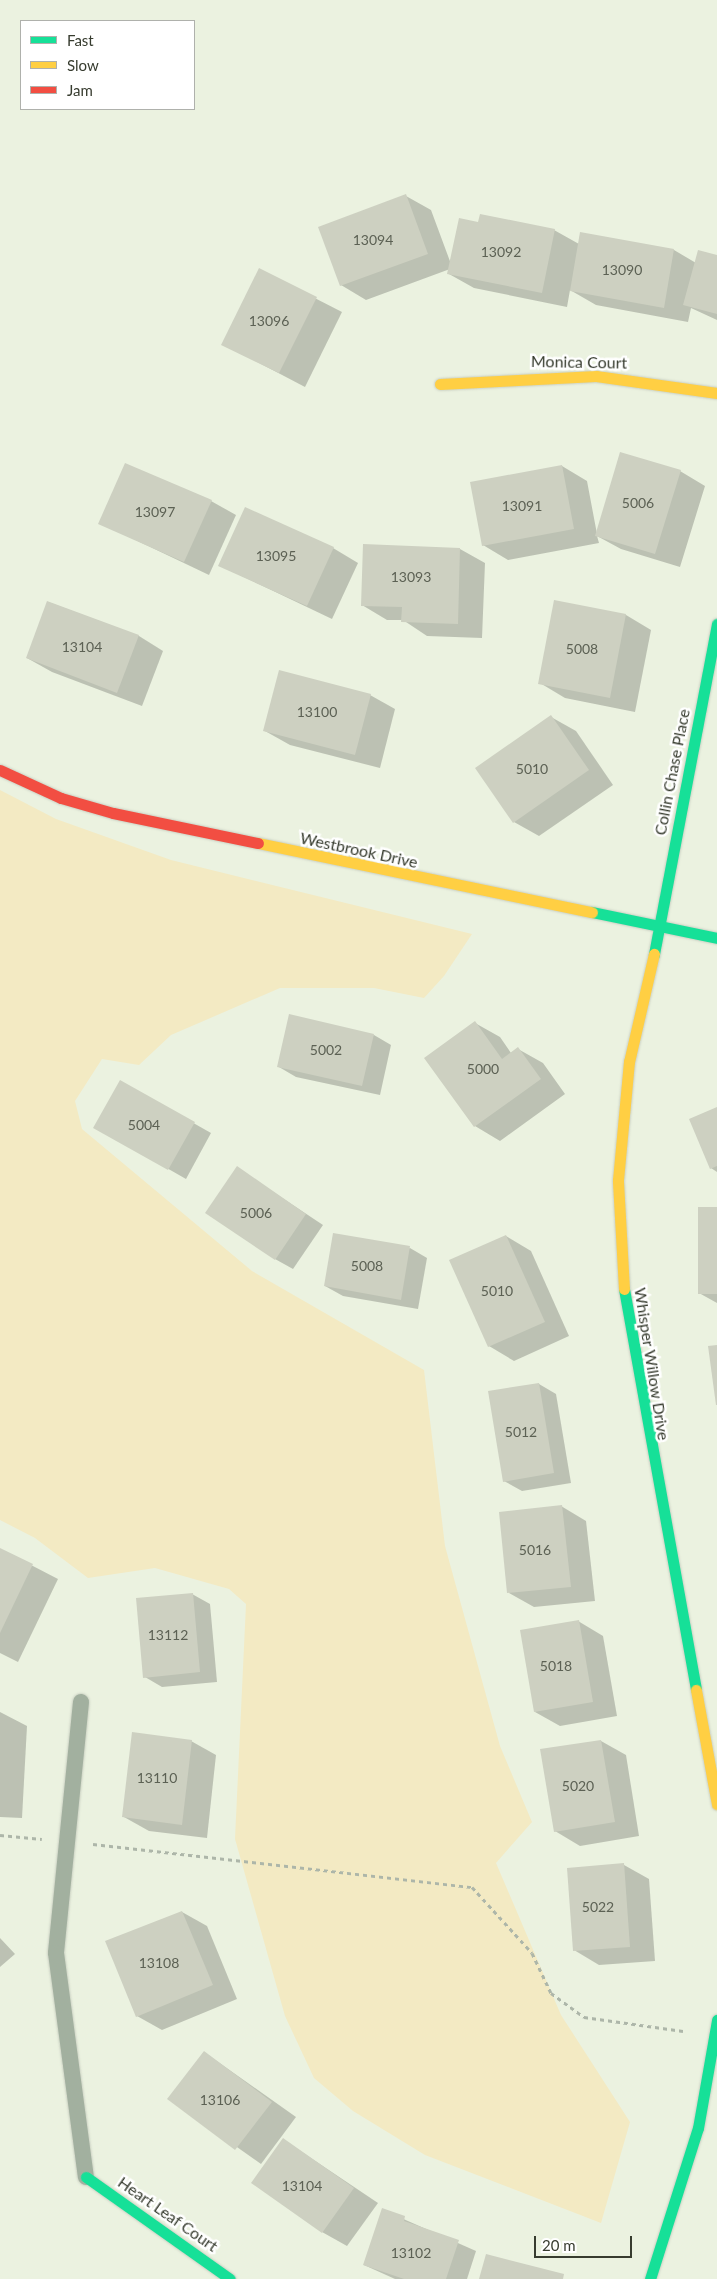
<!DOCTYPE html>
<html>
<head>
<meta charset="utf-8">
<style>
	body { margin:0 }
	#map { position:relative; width:717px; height:2279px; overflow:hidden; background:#ebf2e0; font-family:Lato,sans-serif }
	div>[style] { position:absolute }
	.green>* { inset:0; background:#f3eac3 }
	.shadow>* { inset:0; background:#0003 }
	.building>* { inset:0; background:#cdd0c1 }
	.path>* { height:3px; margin-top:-1.5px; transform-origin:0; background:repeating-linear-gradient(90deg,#adb6a9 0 4px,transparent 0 8px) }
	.roads { filter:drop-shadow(0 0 1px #cad0c2) drop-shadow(0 0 1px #cad0c2) }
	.lane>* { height:16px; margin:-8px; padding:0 8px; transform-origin:8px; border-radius:8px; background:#a2b09f }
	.fast>* { height:11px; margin:-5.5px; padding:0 5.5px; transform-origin:5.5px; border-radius:5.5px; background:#16e098 }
	.slow>* { height:11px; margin:-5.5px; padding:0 5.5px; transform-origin:5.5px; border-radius:5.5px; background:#ffcf43 }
	.jam>* { height:11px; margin:-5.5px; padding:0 5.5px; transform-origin:5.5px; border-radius:5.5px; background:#f24e42 }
	span { translate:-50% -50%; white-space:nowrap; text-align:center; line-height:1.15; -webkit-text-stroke:5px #fff; paint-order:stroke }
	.number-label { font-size:14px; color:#5c6154 }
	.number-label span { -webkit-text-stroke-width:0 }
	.street-label { font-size:16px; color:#373c2f }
	.legend { position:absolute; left:20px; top:20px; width:175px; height:90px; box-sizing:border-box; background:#fff; border:1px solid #afb1ac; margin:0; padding:6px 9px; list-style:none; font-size:15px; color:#373c2f }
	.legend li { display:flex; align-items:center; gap:10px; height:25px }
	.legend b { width:25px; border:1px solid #afb1ac }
	.scale { position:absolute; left:534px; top:2236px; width:98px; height:22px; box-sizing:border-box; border:2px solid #373c2f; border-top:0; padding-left:6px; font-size:15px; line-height:18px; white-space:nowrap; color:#373c2f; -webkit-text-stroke:4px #fff; paint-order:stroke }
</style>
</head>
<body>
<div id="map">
	<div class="green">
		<div style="clip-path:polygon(0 790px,56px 819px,171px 860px,472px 934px,444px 976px,424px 998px,374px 988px,280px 988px,171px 1035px,139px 1065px,102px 1059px,75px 1101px,82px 1129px,252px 1271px,424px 1370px,445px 1546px,500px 1746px,532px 1822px,496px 1863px,561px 2015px,630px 2122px,601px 2223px,425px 2155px,353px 2111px,314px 2078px,285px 2016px,235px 1839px,246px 1604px,229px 1589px,155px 1568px,88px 1578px,35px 1538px,0 1520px)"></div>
	</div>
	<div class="shadow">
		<div style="clip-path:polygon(406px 196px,431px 210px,451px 264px,479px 223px,554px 230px,579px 244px,674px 250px,696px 263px,717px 256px,717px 320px,691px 308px,688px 322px,596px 305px,570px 290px,567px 307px,474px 288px,449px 274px,450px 269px,366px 300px,341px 285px)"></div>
		<div style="clip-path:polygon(260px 270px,342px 312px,305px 387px,223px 344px)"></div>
		<div style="clip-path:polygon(562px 466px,587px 481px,597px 534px,680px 471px,705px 486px,680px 567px,621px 549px,597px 536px,599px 543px,508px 560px,483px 545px,471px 483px)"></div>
		<div style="clip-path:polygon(211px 501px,236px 515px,209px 575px,100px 523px)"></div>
		<div style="clip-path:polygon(333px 548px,358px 563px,332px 619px,219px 565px)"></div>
		<div style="clip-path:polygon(460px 549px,485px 563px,482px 638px,427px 636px,403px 620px,387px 620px,362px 605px)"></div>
		<div style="clip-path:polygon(48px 602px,139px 636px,163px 651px,142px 706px,52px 672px,27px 658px)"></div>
		<div style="clip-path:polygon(555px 602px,626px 615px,651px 630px,635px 712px,565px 698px,540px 683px)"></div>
		<div style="clip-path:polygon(370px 695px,395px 709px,380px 768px,290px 745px,265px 731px)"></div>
		<div style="clip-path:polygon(551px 717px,576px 731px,613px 785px,539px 836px,514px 822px)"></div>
		<div style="clip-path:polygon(475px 1023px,500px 1037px,511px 1053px,518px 1049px,543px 1063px,565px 1094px,500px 1141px,475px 1126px,426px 1058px)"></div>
		<div style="clip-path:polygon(374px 1035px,391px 1045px,380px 1095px,296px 1077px,279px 1067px)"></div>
		<div style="clip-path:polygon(121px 1082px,211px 1133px,186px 1179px,95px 1127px)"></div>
		<div style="clip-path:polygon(717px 1108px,717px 1172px,711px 1168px)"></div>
		<div style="clip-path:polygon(237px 1168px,323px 1225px,293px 1269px,275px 1259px)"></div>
		<div style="clip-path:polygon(717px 1209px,717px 1303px,699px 1293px)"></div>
		<div style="clip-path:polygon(506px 1236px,531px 1251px,569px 1336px,514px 1361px,489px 1346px)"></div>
		<div style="clip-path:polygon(410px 1248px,427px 1258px,418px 1309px,343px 1296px,325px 1286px)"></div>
		<div style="clip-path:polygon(539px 1384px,556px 1394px,571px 1483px,522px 1491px,504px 1481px)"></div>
		<div style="clip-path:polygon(561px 1506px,586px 1521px,595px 1601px,534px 1607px,509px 1593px)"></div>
		<div style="clip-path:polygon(0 1549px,58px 1579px,18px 1662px,0 1653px)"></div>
		<div style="clip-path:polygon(192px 1594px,210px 1604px,217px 1682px,162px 1687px,145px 1677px)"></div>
		<div style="clip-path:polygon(578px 1621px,603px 1636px,617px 1716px,560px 1726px,535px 1712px)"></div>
		<div style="clip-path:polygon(0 1712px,27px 1726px,22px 1818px,0 1817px)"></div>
		<div style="clip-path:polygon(191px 1741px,216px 1755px,207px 1838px,149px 1831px,124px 1817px)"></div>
		<div style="clip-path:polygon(601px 1741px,626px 1755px,639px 1836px,580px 1846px,555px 1831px,542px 1750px)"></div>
		<div style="clip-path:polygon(624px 1865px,649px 1879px,655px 1961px,599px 1965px,574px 1950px)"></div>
		<div style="clip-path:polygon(182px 1912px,207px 1926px,237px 1999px,162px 2030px,137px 2016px)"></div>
		<div style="clip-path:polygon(0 1938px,15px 1954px,0 1967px)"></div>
		<div style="clip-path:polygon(204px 2052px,296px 2117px,261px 2164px,169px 2099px)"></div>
		<div style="clip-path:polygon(284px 2140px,378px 2203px,347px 2246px,322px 2232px)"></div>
		<div style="clip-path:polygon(383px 2210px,476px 2251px,467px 2279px,395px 2279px,364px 2265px)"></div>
	</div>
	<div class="building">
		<div style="clip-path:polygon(406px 194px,428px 254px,340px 286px,318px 227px)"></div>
		<div style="clip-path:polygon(480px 214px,555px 229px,542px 293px,447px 274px,459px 218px,478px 222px)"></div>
		<div style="clip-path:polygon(580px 232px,674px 249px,664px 308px,570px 291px)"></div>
		<div style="clip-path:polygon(698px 250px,717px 255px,717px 314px,683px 305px)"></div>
		<div style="clip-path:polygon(259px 268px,317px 297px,279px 373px,221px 345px)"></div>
		<div style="clip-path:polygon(620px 452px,681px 470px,655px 554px,595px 536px)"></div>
		<div style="clip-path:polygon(125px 463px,212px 500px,184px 562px,98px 524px)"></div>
		<div style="clip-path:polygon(562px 465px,574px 529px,482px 546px,470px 482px)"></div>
		<div style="clip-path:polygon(245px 507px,334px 547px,307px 606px,218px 566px)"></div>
		<div style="clip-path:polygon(363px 544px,460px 548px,458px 624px,401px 622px,402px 607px,361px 606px)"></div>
		<div style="clip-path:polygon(554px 600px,626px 614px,610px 698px,538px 684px)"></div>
		<div style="clip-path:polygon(47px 601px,139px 635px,117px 693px,26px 658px)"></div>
		<div style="clip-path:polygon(279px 670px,371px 694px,355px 755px,263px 731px)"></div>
		<div style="clip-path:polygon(551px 715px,589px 770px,513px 823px,475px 768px)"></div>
		<div style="clip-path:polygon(289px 1014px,374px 1034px,362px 1086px,277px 1067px)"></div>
		<div style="clip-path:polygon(475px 1021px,502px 1059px,518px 1047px,541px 1079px,474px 1127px,424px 1058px)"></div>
		<div style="clip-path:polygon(120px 1080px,195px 1122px,168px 1170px,93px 1128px)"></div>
		<div style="clip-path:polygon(717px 1107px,717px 1166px,710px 1169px,689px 1119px)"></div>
		<div style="clip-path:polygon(237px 1166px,306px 1214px,275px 1260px,205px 1213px)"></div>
		<div style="clip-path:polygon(698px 1207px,717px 1207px,717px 1294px,698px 1294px)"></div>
		<div style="clip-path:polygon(333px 1233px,410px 1246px,401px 1300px,324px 1286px)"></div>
		<div style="clip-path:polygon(506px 1235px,545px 1322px,488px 1347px,449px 1260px)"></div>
		<div style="clip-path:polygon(717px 1345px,717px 1405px,716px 1405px,708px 1346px)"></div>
		<div style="clip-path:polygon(539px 1383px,554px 1473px,503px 1482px,488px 1391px)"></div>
		<div style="clip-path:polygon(562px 1505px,571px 1587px,507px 1593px,499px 1512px)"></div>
		<div style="clip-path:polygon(0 1548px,33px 1564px,0 1633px)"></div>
		<div style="clip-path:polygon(193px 1593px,200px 1672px,143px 1678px,136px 1598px)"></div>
		<div style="clip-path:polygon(579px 1620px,593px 1702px,534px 1712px,520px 1630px)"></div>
		<div style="clip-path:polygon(132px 1732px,192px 1740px,182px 1825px,122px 1817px)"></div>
		<div style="clip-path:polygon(601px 1740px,615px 1822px,554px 1832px,540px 1749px)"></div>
		<div style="clip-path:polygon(624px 1863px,630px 1947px,573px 1951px,567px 1868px)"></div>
		<div style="clip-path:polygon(182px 1911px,213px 1985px,136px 2017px,105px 1941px)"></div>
		<div style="clip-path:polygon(204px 2051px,272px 2102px,235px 2150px,167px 2099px)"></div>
		<div style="clip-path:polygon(283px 2138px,354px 2188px,322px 2233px,251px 2183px)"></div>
		<div style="clip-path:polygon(382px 2208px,405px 2216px,404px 2221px,459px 2240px,446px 2279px,404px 2279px,363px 2265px)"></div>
		<div style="clip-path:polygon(486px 2254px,564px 2274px,563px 2279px,479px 2279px)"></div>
	</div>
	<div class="path">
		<div style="left:0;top:1835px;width:42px;rotate:5.4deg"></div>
		<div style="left:93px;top:1844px;width:381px;rotate:6.5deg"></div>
		<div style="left:472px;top:1887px;width:89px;rotate:47.7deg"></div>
		<div style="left:532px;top:1953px;width:44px;rotate:64.6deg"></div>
		<div style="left:551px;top:1993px;width:41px;rotate:36deg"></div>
		<div style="left:584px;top:2017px;width:100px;rotate:8deg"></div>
	</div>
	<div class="roads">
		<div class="lane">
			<div style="left:81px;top:1702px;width:252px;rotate:95.7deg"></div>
			<div style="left:56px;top:1953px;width:226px;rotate:82.4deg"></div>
		</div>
		<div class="fast">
			<div style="left:592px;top:912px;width:128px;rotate:11.7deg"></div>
			<div style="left:654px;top:954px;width:336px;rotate:-79.2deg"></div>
			<div style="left:624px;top:1289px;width:407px;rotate:79.8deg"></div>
			<div style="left:86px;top:2177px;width:176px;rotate:35.3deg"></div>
			<div style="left:650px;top:2279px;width:158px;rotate:-72.4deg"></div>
			<div style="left:698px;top:2128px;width:110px;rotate:-80deg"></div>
		</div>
		<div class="slow">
			<div style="left:440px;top:384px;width:156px;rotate:-2.9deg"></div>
			<div style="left:596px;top:376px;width:122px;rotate:8deg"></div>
			<div style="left:258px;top:843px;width:341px;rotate:11.7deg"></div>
			<div style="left:624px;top:1289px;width:109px;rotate:-93.2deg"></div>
			<div style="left:618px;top:1180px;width:119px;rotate:-84.7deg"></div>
			<div style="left:629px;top:1062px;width:111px;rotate:-77deg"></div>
			<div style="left:696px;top:1690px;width:116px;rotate:79.6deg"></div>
		</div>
		<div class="jam">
			<div style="left:0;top:770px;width:67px;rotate:24.7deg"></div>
			<div style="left:61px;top:798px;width:54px;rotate:16.1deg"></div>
			<div style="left:113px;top:813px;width:148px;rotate:11.7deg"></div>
		</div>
	</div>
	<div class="number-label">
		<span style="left:373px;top:240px">13094</span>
		<span style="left:501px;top:252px">13092</span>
		<span style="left:622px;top:270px">13090</span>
		<span style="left:269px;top:321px">13096</span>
		<span style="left:638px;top:503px">5006</span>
		<span style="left:522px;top:506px">13091</span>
		<span style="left:155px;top:512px">13097</span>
		<span style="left:276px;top:556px">13095</span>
		<span style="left:411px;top:577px">13093</span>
		<span style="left:82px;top:647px">13104</span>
		<span style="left:582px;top:649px">5008</span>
		<span style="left:317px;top:712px">13100</span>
		<span style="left:532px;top:769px">5010</span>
		<span style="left:326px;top:1050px">5002</span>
		<span style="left:483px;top:1069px">5000</span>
		<span style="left:144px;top:1125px">5004</span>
		<span style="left:256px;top:1213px">5006</span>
		<span style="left:367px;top:1266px">5008</span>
		<span style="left:497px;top:1291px">5010</span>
		<span style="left:521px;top:1432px">5012</span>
		<span style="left:535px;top:1550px">5016</span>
		<span style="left:168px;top:1635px">13112</span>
		<span style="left:556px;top:1666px">5018</span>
		<span style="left:157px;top:1778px">13110</span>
		<span style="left:578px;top:1786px">5020</span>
		<span style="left:598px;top:1907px">5022</span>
		<span style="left:159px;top:1963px">13108</span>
		<span style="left:220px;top:2100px">13106</span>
		<span style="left:302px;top:2186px">13104</span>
		<span style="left:411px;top:2253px">13102</span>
	</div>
	<div class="street-label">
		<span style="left:579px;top:362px;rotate:1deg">Monica Court</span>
		<span style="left:672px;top:772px;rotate:-79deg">Collin Chase Place</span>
		<span style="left:359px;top:850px;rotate:12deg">Westbrook Drive</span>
		<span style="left:652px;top:1364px;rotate:81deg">Whisper Willow Drive</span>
		<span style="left:168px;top:2214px;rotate:35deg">Heart Leaf Court</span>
	</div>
	<ul class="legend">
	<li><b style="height:6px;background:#16e098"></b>Fast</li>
	<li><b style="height:6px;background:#ffcf43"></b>Slow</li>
	<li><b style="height:6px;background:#f24e42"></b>Jam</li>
	</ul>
	<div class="scale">20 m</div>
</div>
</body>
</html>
